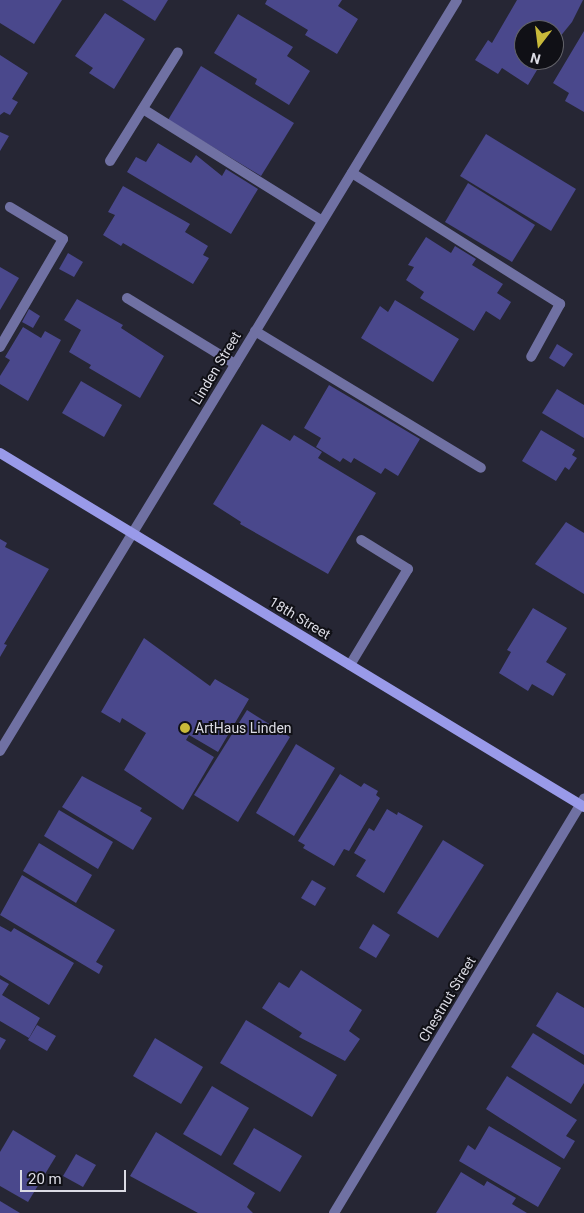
<!DOCTYPE html>
<html>
<head>
<meta charset="utf-8">
<style>
	body { margin:0 }
	#map { position:relative; width:584px; height:1213px; overflow:hidden; background:#262634; font-family:Roboto,sans-serif }
	div>[style] { position:absolute }
	.building>* { inset:0; background:#4a488c }
	.lane>* { height:10px; margin:-5px; padding:0 5px; transform-origin:5px; border-radius:5px; background:#7071a3 }
	.street>* { height:10px; margin:-5px; padding:0 5px; transform-origin:5px; border-radius:5px; background:#7071a3 }
	.secondary>* { height:10px; margin:-5px; padding:0 5px; transform-origin:5px; border-radius:5px; background:#999ae9 }
	.dots>* { width:14px; height:14px; translate:-50% -50%; box-sizing:border-box; border:2px solid #101016; border-radius:50% }
	span { translate:-50% -50%; white-space:nowrap; text-align:center; line-height:1.15; -webkit-text-stroke:4px #101016; paint-order:stroke }
	.street-label { font-size:14px; color:#dcdce5 }
	.poi-label { font-size:14px; color:#dcdce5 }
	.left { translate:0 -50%; text-align:left }
	.north { position:absolute; left:514px; top:20px; width:50px; height:50px; box-sizing:border-box; background:#101016; border:1px solid #626269; border-radius:50%; rotate:195deg; font-size:14px; font-weight:700; line-height:20px; text-align:center; color:#dcdce5 }
	.north::after { content:''; display:block; margin:auto; width:18px; height:22px; background:#c9ba3a; clip-path:polygon(50% 0,100% 100%,50% 72%,0 100%) }
	.scale { position:absolute; left:20px; top:1170px; width:106px; height:22px; box-sizing:border-box; border:2px solid #dcdce5; border-top:0; padding-left:6px; font-size:15px; line-height:18px; white-space:nowrap; color:#dcdce5; -webkit-text-stroke:4px #101016; paint-order:stroke }
</style>
</head>
<body>
<div id="map">
	<div class="building">
		<div style="clip-path:polygon(0 0,62px 0,34px 44px,0 23px)"></div>
		<div style="clip-path:polygon(122px 0,168px 0,155px 21px)"></div>
		<div style="clip-path:polygon(267px 0,342px 0,338px 6px,358px 19px,337px 54px,305px 35px,308px 30px,265px 4px)"></div>
		<div style="clip-path:polygon(517px 0,583px 0,572px 22px,559px 38px,554px 34px,554px 30px,541px 27px,539px 30px,524px 30px,524px 60px,543px 60px,528px 85px,502px 68px,498px 74px,475px 60px,488px 40px,492px 43px)"></div>
		<div style="clip-path:polygon(105px 13px,145px 39px,114px 89px,89px 73px,93px 68px,75px 56px)"></div>
		<div style="clip-path:polygon(238px 14px,293px 47px,287px 56px,310px 71px,289px 105px,255px 84px,257px 79px,214px 53px)"></div>
		<div style="clip-path:polygon(584px 31px,584px 112px,565px 101px,569px 93px,553px 83px)"></div>
		<div style="clip-path:polygon(0 55px,28px 73px,12px 99px,18px 102px,10px 115px,4px 112px,0 115px)"></div>
		<div style="clip-path:polygon(201px 66px,294px 123px,261px 176px,168px 120px)"></div>
		<div style="clip-path:polygon(0 132px,9px 136px,0 151px)"></div>
		<div style="clip-path:polygon(486px 134px,576px 189px,551px 231px,460px 176px)"></div>
		<div style="clip-path:polygon(158px 143px,191px 163px,196px 155px,222px 176px,226px 169px,258px 189px,231px 234px,127px 172px,136px 157px,146px 162px)"></div>
		<div style="clip-path:polygon(468px 183px,535px 225px,512px 262px,445px 222px)"></div>
		<div style="clip-path:polygon(123px 186px,190px 224px,185px 232px,208px 246px,203px 255px,209px 258px,193px 284px,123px 243px,121px 246px,103px 235px,115px 215px,108px 212px)"></div>
		<div style="clip-path:polygon(426px 237px,451px 253px,455px 246px,476px 259px,472px 265px,503px 284px,497px 293px,511px 302px,500px 320px,486px 311px,474px 331px,420px 298px,424px 292px,406px 280px,414px 267px,408px 265px)"></div>
		<div style="clip-path:polygon(68px 253px,83px 262px,74px 277px,59px 269px)"></div>
		<div style="clip-path:polygon(0 267px,19px 278px,0 310px)"></div>
		<div style="clip-path:polygon(77px 299px,123px 325px,121px 328px,164px 356px,140px 398px,89px 368px,91px 365px,69px 352px,81px 330px,64px 320px)"></div>
		<div style="clip-path:polygon(395px 300px,459px 339px,433px 382px,361px 338px,380px 306px,388px 312px)"></div>
		<div style="clip-path:polygon(29px 309px,40px 316px,33px 328px,22px 322px)"></div>
		<div style="clip-path:polygon(23px 327px,41px 338px,45px 331px,61px 340px,28px 401px,0 384px,0 376px,10px 360px,5px 357px)"></div>
		<div style="clip-path:polygon(557px 344px,573px 354px,564px 367px,549px 358px)"></div>
		<div style="clip-path:polygon(81px 381px,122px 405px,104px 437px,62px 413px)"></div>
		<div style="clip-path:polygon(329px 385px,420px 439px,398px 476px,385px 468px,381px 474px,354px 458px,351px 463px,343px 458px,340px 462px,316px 447px,321px 438px,304px 428px)"></div>
		<div style="clip-path:polygon(557px 389px,584px 405px,584px 438px,542px 413px)"></div>
		<div style="clip-path:polygon(262px 424px,290px 441px,294px 435px,322px 452px,318px 458px,376px 493px,328px 574px,240px 524px,241px 522px,213px 504px)"></div>
		<div style="clip-path:polygon(541px 430px,575px 450px,572px 455px,577px 458px,569px 470px,565px 467px,556px 481px,522px 461px)"></div>
		<div style="clip-path:polygon(566px 522px,584px 533px,584px 594px,535px 564px)"></div>
		<div style="clip-path:polygon(0 539px,7px 543px,5px 547px,49px 569px,4px 644px,7px 645px,0 657px)"></div>
		<div style="clip-path:polygon(533px 608px,567px 628px,546px 662px,566px 674px,553px 696px,532px 684px,528px 691px,499px 673px,511px 652px,507px 650px)"></div>
		<div style="clip-path:polygon(144px 638px,210px 686px,215px 679px,249px 699px,218px 752px,189px 735px,186px 740px,214px 757px,183px 810px,124px 770px,146px 733px,122px 718px,120px 723px,101px 712px)"></div>
		<div style="clip-path:polygon(247px 710px,290px 737px,238px 822px,194px 795px)"></div>
		<div style="clip-path:polygon(296px 744px,335px 768px,294px 836px,256px 813px)"></div>
		<div style="clip-path:polygon(340px 774px,361px 787px,364px 783px,378px 791px,376px 795px,380px 798px,349px 851px,344px 849px,334px 866px,303px 848px,305px 845px,298px 841px)"></div>
		<div style="clip-path:polygon(82px 776px,142px 808px,140px 811px,152px 818px,133px 850px,62px 807px)"></div>
		<div style="clip-path:polygon(387px 809px,397px 815px,398px 812px,423px 826px,384px 893px,356px 876px,366px 860px,354px 853px,369px 828px,374px 831px)"></div>
		<div style="clip-path:polygon(59px 810px,113px 842px,98px 869px,44px 836px)"></div>
		<div style="clip-path:polygon(443px 840px,484px 865px,438px 938px,397px 913px)"></div>
		<div style="clip-path:polygon(39px 843px,92px 875px,76px 903px,23px 871px)"></div>
		<div style="clip-path:polygon(22px 875px,115px 930px,96px 962px,103px 966px,99px 974px,0 915px)"></div>
		<div style="clip-path:polygon(312px 880px,326px 888px,315px 906px,301px 898px)"></div>
		<div style="clip-path:polygon(373px 924px,390px 935px,376px 958px,359px 948px)"></div>
		<div style="clip-path:polygon(0 926px,11px 932px,14px 928px,74px 963px,49px 1005px,0 975px)"></div>
		<div style="clip-path:polygon(301px 970px,362px 1010px,349px 1031px,360px 1039px,345px 1061px,299px 1037px,302px 1033px,262px 1008px,279px 982px,289px 988px)"></div>
		<div style="clip-path:polygon(0 979px,9px 984px,2px 995px,40px 1018px,29px 1038px,0 1021px)"></div>
		<div style="clip-path:polygon(557px 992px,584px 1008px,584px 1055px,536px 1026px)"></div>
		<div style="clip-path:polygon(246px 1020px,337px 1075px,312px 1117px,220px 1063px)"></div>
		<div style="clip-path:polygon(37px 1025px,56px 1036px,47px 1051px,28px 1040px)"></div>
		<div style="clip-path:polygon(533px 1033px,584px 1065px,584px 1083px,571px 1104px,511px 1067px)"></div>
		<div style="clip-path:polygon(0 1037px,6px 1040px,0 1050px)"></div>
		<div style="clip-path:polygon(155px 1038px,203px 1067px,181px 1104px,133px 1076px)"></div>
		<div style="clip-path:polygon(507px 1076px,577px 1120px,566px 1136px,575px 1141px,564px 1159px,486px 1109px)"></div>
		<div style="clip-path:polygon(212px 1086px,249px 1108px,221px 1156px,183px 1134px)"></div>
		<div style="clip-path:polygon(489px 1126px,561px 1168px,538px 1207px,459px 1161px,468px 1145px,475px 1150px)"></div>
		<div style="clip-path:polygon(254px 1128px,302px 1156px,280px 1192px,233px 1164px)"></div>
		<div style="clip-path:polygon(13px 1130px,56px 1156px,28px 1202px,0 1186px,0 1152px)"></div>
		<div style="clip-path:polygon(156px 1132px,255px 1193px,247px 1207px,253px 1213px,198px 1213px,130px 1176px)"></div>
		<div style="clip-path:polygon(76px 1154px,96px 1165px,83px 1187px,63px 1176px)"></div>
		<div style="clip-path:polygon(461px 1172px,484px 1186px,487px 1181px,516px 1198px,512px 1204px,527px 1213px,436px 1213px)"></div>
		<div style="clip-path:polygon(0 1201px,20px 1213px,0 1213px)"></div>
	</div>
	<div class="lane">
		<div style="left:143px;top:109px;width:211px;rotate:32deg"></div>
		<div style="left:110px;top:161px;width:128px;rotate:-58deg"></div>
		<div style="left:352px;top:173px;width:246px;rotate:32.2deg"></div>
		<div style="left:560px;top:304px;width:60px;rotate:118.7deg"></div>
		<div style="left:127px;top:298px;width:127px;rotate:31.4deg"></div>
		<div style="left:255px;top:331px;width:264px;rotate:31.2deg"></div>
		<div style="left:0;top:347px;width:125px;rotate:-59.7deg"></div>
		<div style="left:63px;top:239px;width:62px;rotate:-148.9deg"></div>
		<div style="left:350px;top:665px;width:112px;rotate:-58.9deg"></div>
		<div style="left:408px;top:569px;width:55px;rotate:-148.3deg"></div>
	</div>
	<div class="street">
		<div style="left:0;top:751px;width:879px;rotate:-58.68deg"></div>
		<div style="left:334px;top:1213px;width:484px;rotate:-58.9deg"></div>
	</div>
	<div class="secondary">
		<div style="left:0;top:453px;width:683px;rotate:31.22deg"></div>
	</div>
	<div class="dots">
		<div style="left:185px;top:728px;background:#c9ba3a"></div>
	</div>
	<div class="street-label">
		<span style="left:216px;top:368px;rotate:-59deg">Linden Street</span>
		<span style="left:300px;top:618px;rotate:31deg">18th Street</span>
		<span style="left:447px;top:999px;rotate:-59deg">Chestnut Street</span>
	</div>
	<div class="poi-label">
		<span class="left" style="left:195px;top:728px">ArtHaus Linden</span>
	</div>
	<div class="north">N</div>
	<div class="scale">20 m</div>
</div>
</body>
</html>
